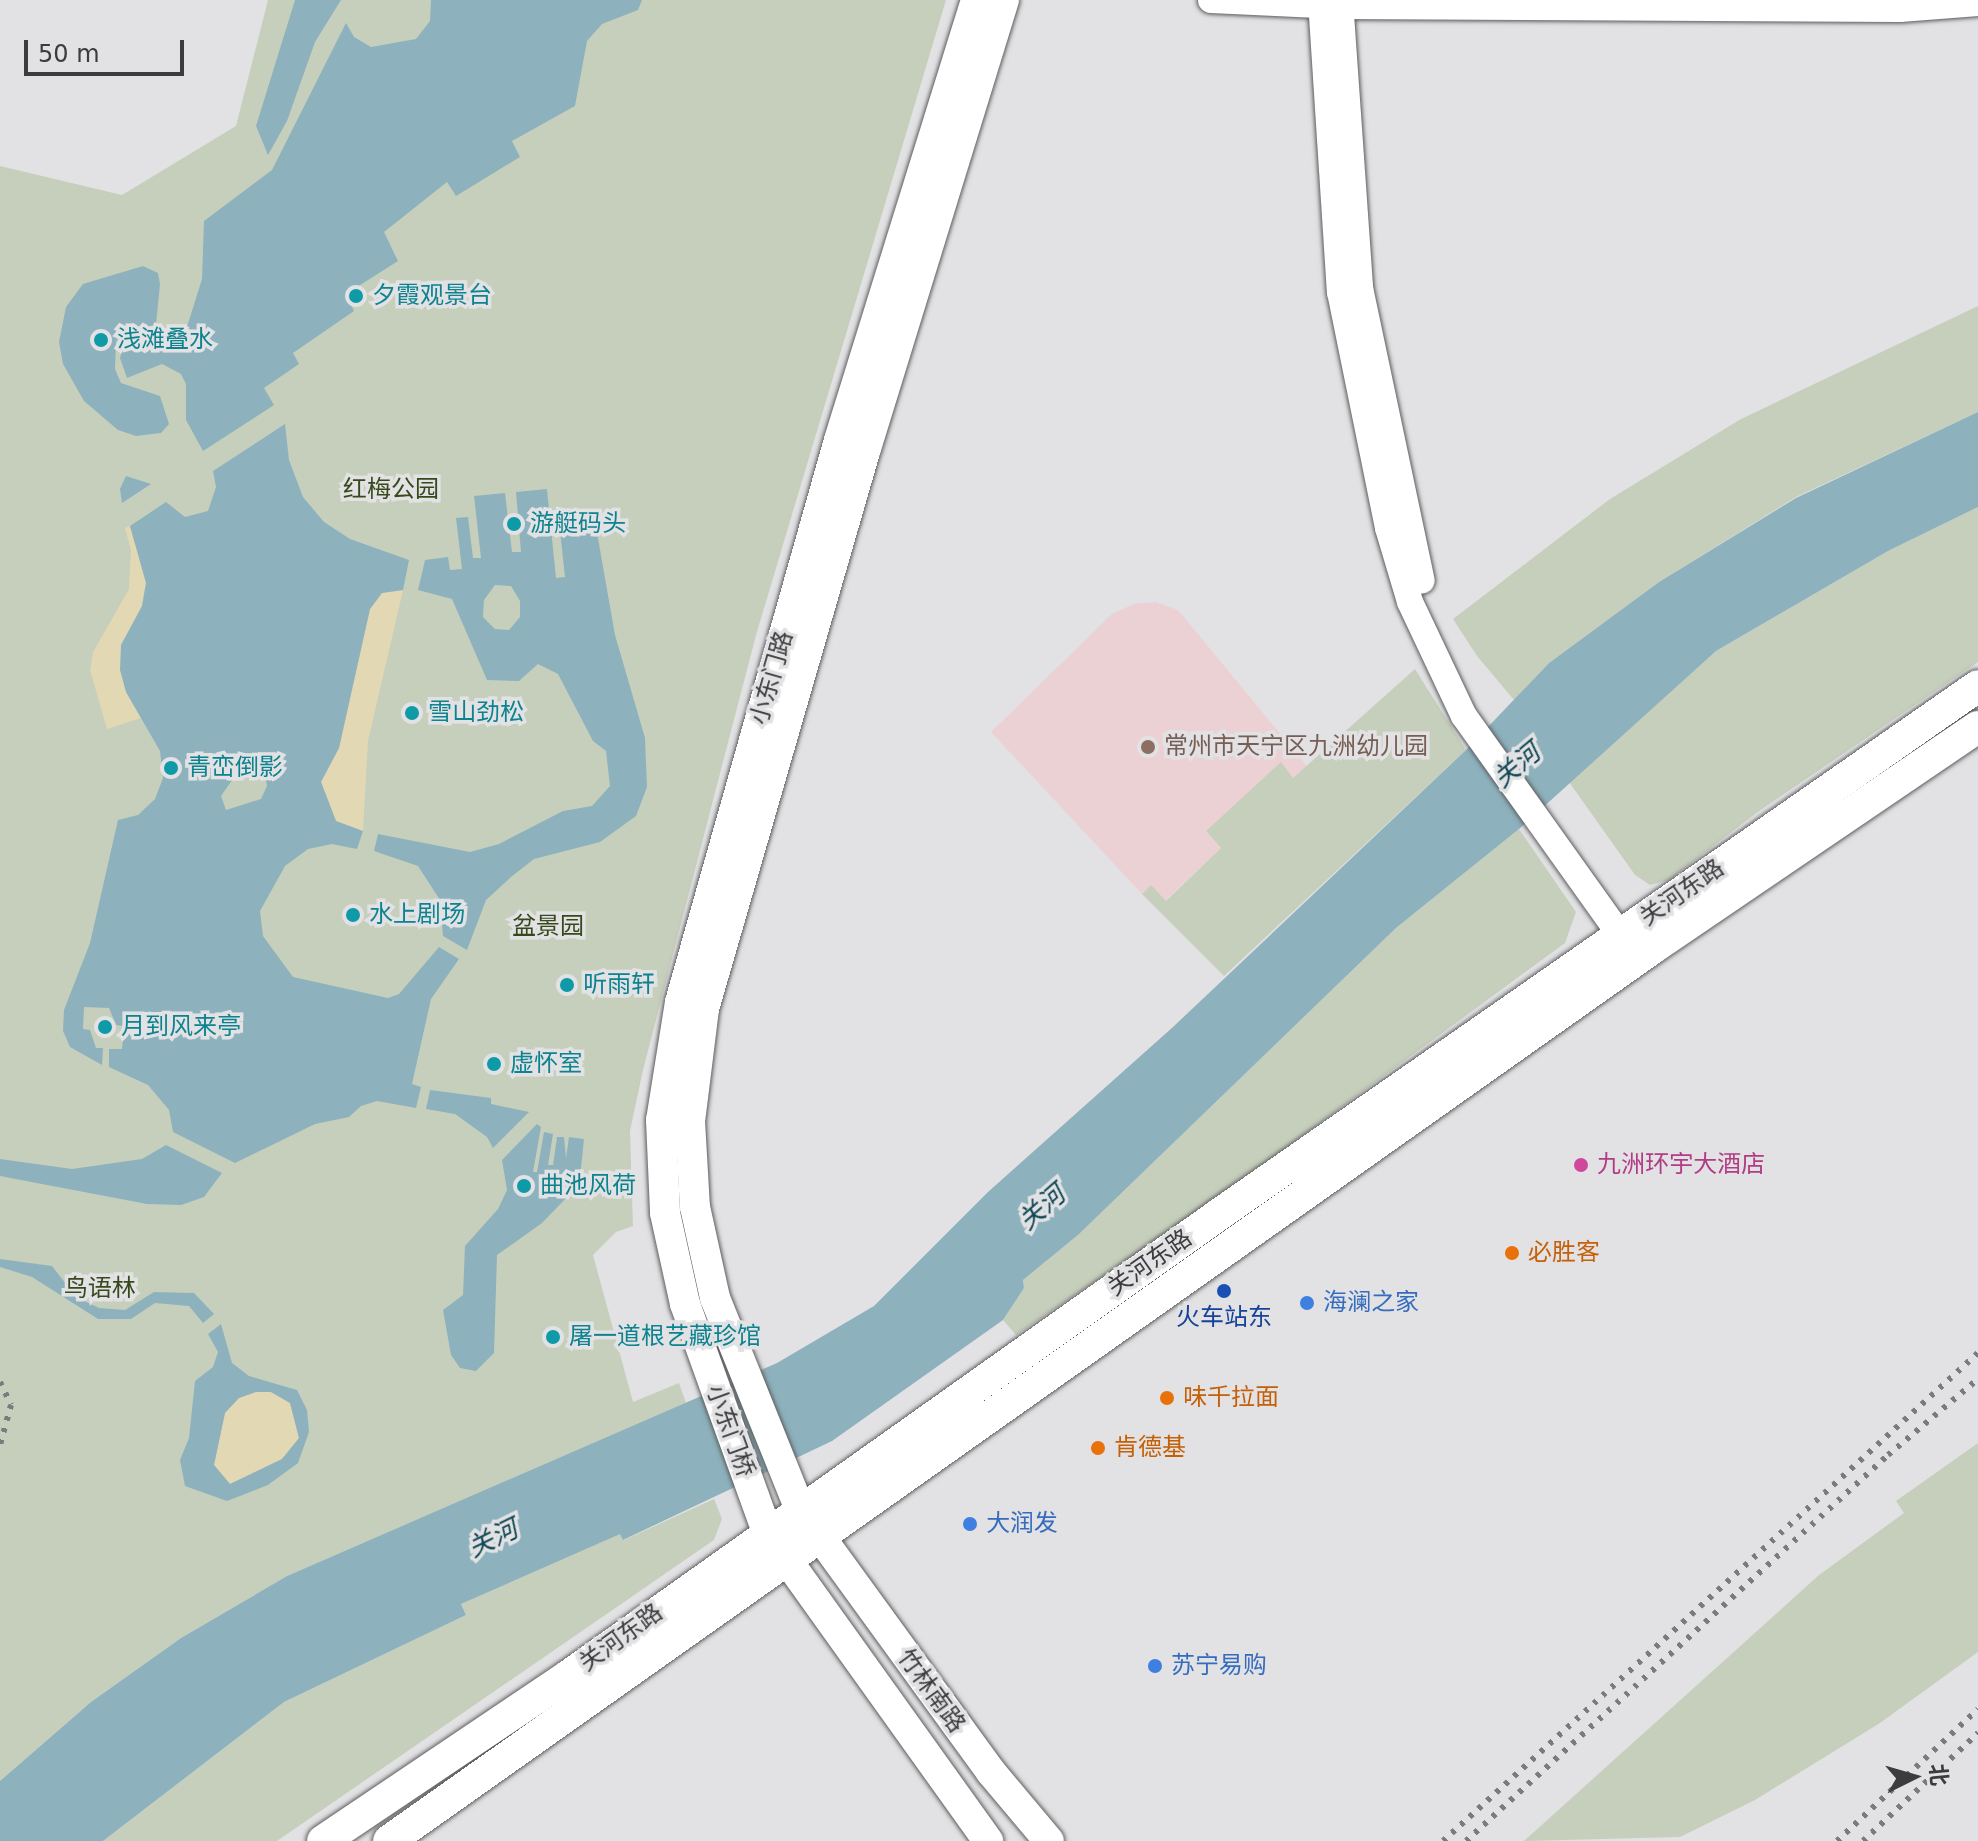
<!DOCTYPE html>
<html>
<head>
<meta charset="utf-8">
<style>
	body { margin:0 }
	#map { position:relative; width:1978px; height:1841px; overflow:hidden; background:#e2e2e4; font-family:"DejaVu Sans","Noto Sans SC",sans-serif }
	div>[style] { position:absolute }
	.education>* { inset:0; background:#ebd1d3 }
	.green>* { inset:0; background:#c6cfbc }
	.sand>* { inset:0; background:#e2d8b4 }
	.water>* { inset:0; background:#8db2bd }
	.roads { filter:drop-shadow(0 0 2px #5d5d5f) drop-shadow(0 0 2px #5d5d5f) }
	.tertiary>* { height:26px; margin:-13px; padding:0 13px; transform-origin:13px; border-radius:13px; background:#fff }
	.secondary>* { height:30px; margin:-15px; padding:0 15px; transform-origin:15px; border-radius:15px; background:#fff }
	.primary>* { height:32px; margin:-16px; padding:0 16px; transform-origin:16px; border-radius:16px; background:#fff }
	.rail>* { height:6px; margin-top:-3px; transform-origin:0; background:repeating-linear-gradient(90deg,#7b7b7d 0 4px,transparent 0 12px) }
	.dots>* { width:22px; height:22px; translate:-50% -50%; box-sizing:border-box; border:4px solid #e2e2e4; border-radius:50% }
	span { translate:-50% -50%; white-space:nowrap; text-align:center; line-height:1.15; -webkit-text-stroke:7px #e2e2e4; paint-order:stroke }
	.culture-label { font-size:24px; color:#0d838f }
	.left { translate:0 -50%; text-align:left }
	.park-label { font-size:24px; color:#37491b }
	.street-label { font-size:24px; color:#3c3c3d }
	.education-label { font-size:24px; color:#785e54 }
	.hotel-label { font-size:24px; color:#b23c85 }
	.food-label { font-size:24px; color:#c56008 }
	.shop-label { font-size:24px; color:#366cbe }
	.transit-label { font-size:24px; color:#164399 }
	.water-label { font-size:26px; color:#0f4653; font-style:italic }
	.north { position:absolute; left:1874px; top:1737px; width:80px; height:80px; -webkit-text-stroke:6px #e2e2e4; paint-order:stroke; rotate:85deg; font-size:22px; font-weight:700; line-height:32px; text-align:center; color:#3c3c3d }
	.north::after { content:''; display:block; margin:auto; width:28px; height:36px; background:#3c3c3d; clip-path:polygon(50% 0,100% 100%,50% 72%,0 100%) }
	.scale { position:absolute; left:24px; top:40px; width:160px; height:36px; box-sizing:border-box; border:4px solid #3c3c3d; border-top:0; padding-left:10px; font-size:24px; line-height:28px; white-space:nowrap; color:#3c3c3d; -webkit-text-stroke:6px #e2e2e4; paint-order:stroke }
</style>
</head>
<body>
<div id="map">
	<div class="education">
		<div style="clip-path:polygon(1156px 602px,1178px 610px,1307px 766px,1293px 778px,1281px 763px,1206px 831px,1221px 848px,1165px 901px,1151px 886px,1142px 894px,991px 732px,1112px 614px,1134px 604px)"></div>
	</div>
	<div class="green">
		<div style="clip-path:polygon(268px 0,946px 0,756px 635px,643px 1070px,630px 1131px,633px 1226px,616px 1232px,593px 1255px,633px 1402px,679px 1383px,686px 1403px,287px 1576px,181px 1638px,91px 1702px,0 1781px,0 166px,122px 195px,236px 126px)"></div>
		<div style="clip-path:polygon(1978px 306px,1978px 412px,1796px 497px,1659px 582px,1549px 663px,1514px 700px,1477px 656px,1453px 619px,1610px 499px,1741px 419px)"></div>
		<div style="clip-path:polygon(1978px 507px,1978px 662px,1759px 811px,1669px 880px,1650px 885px,1635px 875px,1569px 782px,1716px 651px,1888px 551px)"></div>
		<div style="clip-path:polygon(1415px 669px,1466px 750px,1224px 976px,1142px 894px,1151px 885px,1166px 901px,1221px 848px,1206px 831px,1281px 762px,1293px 778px)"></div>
		<div style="clip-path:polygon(1519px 829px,1576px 912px,1565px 943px,1224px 1193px,1016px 1335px,1003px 1320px,1024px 1288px,1023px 1280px,1078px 1235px,1396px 928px)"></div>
		<div style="clip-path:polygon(1978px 1443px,1978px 1652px,1880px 1723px,1755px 1800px,1680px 1837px,1524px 1841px,1819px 1575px,1904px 1513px,1896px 1501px)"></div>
		<div style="clip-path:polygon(714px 1499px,722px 1519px,714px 1540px,277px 1841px,103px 1841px,284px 1702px,466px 1615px,461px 1604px,620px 1533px,624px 1540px)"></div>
	</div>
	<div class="sand">
		<div style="clip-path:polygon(130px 526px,146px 583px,142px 606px,121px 645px,126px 692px,141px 718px,107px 729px,90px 670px,93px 652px,129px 589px,131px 550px,125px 528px)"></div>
		<div style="clip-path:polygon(403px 590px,368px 741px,363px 831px,336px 821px,321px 782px,339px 748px,370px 609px,382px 593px)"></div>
		<div style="clip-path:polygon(256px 1392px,271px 1392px,290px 1403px,299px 1438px,282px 1459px,230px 1484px,214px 1465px,225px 1412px,239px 1398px)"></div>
	</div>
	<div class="water">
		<div style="clip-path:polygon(295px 0,341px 0,315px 42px,287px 121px,268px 155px,256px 126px)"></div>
		<div style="clip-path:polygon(431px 0,642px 0,638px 10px,602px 24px,587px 41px,575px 106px,512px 141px,520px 157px,456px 196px,447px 182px,384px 232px,398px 261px,346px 294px,354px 311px,293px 353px,299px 364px,264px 388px,274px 405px,203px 451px,186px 420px,186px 384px,181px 374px,162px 364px,127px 378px,120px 358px,124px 342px,137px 331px,170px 343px,186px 330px,202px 279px,204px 221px,272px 170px,346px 23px,354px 37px,371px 47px,416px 39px,430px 21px)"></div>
		<div style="clip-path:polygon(143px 266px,158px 273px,160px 284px,156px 325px,123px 330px,116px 342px,115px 369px,121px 383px,160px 396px,169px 424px,161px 433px,136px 436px,118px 430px,84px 401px,63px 364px,59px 342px,66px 307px,83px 284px)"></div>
		<div style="clip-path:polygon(1978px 412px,1978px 507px,1888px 551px,1716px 651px,1519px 829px,1396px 928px,1078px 1235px,1023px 1280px,1024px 1288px,1003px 1320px,832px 1441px,623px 1540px,620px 1534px,461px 1604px,466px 1615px,284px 1702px,103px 1841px,0 1841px,0 1781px,91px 1702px,181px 1638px,287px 1576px,777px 1363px,874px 1306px,988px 1192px,1173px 1027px,1466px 750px,1549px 663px,1659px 582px,1796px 498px)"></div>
		<div style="clip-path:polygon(evenodd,285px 424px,289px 460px,303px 497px,324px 522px,350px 539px,409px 560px,403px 590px,382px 593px,370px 609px,339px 748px,321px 782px,336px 821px,363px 831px,357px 849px,332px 844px,308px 849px,285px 866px,260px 911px,263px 936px,293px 977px,388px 998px,399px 994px,439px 947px,459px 959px,431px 999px,412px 1084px,421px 1087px,416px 1108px,377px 1101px,361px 1106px,349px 1117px,315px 1124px,235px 1163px,173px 1132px,169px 1110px,148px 1085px,109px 1067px,109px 1049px,122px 1049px,124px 1026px,116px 1025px,109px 1008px,84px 1007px,83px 1029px,90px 1030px,96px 1048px,103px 1048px,102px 1065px,70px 1047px,63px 1031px,64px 1010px,90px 943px,118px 820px,138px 815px,155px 799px,163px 778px,160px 751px,126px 692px,120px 670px,121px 645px,142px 606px,146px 583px,130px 526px,166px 502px,185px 517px,208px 511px,216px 487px,213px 471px,285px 424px,244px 763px,263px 764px,267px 786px,261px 799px,226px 810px,221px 796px,244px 763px)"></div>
		<div style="clip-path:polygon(126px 476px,151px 484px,122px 503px,120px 489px)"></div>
		<div style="clip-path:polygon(evenodd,547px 489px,556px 578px,565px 577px,560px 531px,596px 527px,615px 635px,645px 738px,647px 787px,636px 816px,600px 842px,534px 859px,511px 877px,486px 900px,467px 950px,443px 936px,440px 900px,418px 866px,374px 851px,378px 834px,470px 852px,499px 844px,563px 811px,592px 806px,610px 786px,606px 751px,593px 741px,558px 674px,538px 664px,519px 681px,487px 680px,452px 599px,418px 590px,425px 560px,448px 557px,450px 570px,462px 569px,456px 518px,468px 517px,473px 558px,481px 558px,474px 496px,505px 493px,512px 552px,521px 552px,516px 492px,547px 489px,495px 585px,511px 586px,520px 601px,520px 617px,509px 630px,495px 629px,483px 617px,484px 600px,495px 585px)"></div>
		<div style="clip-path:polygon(430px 1090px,491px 1098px,491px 1104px,529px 1112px,493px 1148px,487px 1137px,455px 1114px,426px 1109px)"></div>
		<div style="clip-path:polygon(537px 1124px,541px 1127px,533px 1172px,537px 1172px,544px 1132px,553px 1134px,548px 1165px,553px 1165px,557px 1137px,564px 1137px,566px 1158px,569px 1137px,584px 1139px,581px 1168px,571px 1193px,542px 1223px,497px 1255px,494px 1353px,476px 1371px,460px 1368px,451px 1355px,443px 1310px,463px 1295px,465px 1246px,498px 1209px,507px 1190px,502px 1160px)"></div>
		<div style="clip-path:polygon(166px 1145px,222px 1173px,204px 1197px,181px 1205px,147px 1204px,0 1176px,0 1159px,72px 1169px,142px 1159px)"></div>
		<div style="clip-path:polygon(0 1259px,52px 1266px,76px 1297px,99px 1308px,125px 1310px,154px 1292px,194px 1293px,214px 1314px,203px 1323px,189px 1306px,155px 1303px,131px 1319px,98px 1319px,32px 1277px,0 1267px)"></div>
		<div style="clip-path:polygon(evenodd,221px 1324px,232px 1363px,249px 1376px,297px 1390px,307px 1410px,309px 1432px,298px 1463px,268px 1485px,227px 1501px,185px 1486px,180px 1460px,189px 1438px,195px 1381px,213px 1367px,218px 1352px,208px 1334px,221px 1324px,256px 1392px,271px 1392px,290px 1403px,299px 1438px,282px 1459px,230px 1484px,214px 1465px,225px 1413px,239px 1398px,256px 1392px)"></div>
	</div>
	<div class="roads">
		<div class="tertiary">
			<div style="left:1211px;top:0;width:129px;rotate:2.7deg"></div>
			<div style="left:1340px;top:6px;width:560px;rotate:0.31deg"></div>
			<div style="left:1900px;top:9px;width:78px;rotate:-4.4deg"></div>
			<div style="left:1321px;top:0;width:293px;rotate:86.3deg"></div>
			<div style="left:1340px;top:292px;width:241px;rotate:78.5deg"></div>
			<div style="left:1388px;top:528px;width:77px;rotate:73.4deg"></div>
			<div style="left:1410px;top:602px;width:126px;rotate:64.7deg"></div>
			<div style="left:1464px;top:716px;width:287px;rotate:54.5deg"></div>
			<div style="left:1340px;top:0;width:289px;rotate:86deg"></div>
			<div style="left:1360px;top:288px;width:299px;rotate:78.1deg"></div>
		</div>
		<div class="secondary">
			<div style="left:976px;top:0;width:461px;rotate:107.3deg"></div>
			<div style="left:839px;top:440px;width:584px;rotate:105.8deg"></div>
			<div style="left:680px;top:1002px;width:120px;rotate:99.1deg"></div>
			<div style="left:661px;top:1120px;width:93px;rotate:87.5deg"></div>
			<div style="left:665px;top:1213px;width:93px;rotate:77.6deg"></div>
			<div style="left:685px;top:1304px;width:242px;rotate:70.2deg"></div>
			<div style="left:767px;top:1532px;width:380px;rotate:54.4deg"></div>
			<div style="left:1004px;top:0;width:469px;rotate:107.1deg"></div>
			<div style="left:866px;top:448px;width:584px;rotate:106.11deg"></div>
			<div style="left:704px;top:1009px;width:113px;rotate:97.1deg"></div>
			<div style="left:690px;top:1121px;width:86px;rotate:86.7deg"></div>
			<div style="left:695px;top:1207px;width:93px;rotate:77.6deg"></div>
			<div style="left:715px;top:1298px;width:227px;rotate:68.1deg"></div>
			<div style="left:800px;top:1509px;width:325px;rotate:54deg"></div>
			<div style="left:991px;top:1772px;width:90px;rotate:50deg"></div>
		</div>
		<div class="primary">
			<div style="left:323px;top:1841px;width:294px;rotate:-33.9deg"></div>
			<div style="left:567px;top:1677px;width:802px;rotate:-35.35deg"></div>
			<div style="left:1221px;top:1213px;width:922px;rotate:-34.84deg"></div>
			<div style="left:389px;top:1841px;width:1545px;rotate:-35.25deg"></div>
			<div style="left:1651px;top:949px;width:395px;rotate:-34.2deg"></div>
		</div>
	</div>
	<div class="rail">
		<div style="left:0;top:1382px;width:25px;rotate:64deg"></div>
		<div style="left:11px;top:1405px;width:41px;rotate:105.4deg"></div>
		<div style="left:1443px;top:1841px;width:724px;rotate:-42.37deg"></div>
		<div style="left:1466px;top:1841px;width:572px;rotate:-42.45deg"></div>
		<div style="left:1888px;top:1455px;width:118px;rotate:-40.2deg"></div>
		<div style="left:1837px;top:1841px;width:193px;rotate:-43.1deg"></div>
		<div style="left:1863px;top:1841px;width:158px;rotate:-43.2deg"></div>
	</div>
	<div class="dots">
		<div style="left:356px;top:296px;background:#0f9aa8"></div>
		<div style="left:101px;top:340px;background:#0f9aa8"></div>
		<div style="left:514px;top:524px;background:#0f9aa8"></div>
		<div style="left:412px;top:713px;background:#0f9aa8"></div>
		<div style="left:1148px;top:747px;background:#8d6e63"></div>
		<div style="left:171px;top:768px;background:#0f9aa8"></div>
		<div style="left:353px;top:915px;background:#0f9aa8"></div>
		<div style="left:567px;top:985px;background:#0f9aa8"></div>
		<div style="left:105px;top:1027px;background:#0f9aa8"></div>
		<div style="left:494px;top:1064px;background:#0f9aa8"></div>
		<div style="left:1581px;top:1165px;background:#d1479c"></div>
		<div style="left:524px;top:1186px;background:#0f9aa8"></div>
		<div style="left:1512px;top:1253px;background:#e8710a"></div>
		<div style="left:1224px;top:1291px;background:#1a4fb4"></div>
		<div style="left:1307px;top:1303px;background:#3f7fe0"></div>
		<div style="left:553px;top:1337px;background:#0f9aa8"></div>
		<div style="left:1167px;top:1398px;background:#e8710a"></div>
		<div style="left:1098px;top:1448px;background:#e8710a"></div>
		<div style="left:970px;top:1524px;background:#3f7fe0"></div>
		<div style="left:1155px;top:1666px;background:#3f7fe0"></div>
	</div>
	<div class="culture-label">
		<span class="left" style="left:372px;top:296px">夕霞观景台</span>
		<span class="left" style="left:117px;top:340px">浅滩叠水</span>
		<span class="left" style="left:530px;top:524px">游艇码头</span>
		<span class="left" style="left:428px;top:713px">雪山劲松</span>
		<span class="left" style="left:187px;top:768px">青峦倒影</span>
		<span class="left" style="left:369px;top:915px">水上剧场</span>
		<span class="left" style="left:583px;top:985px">听雨轩</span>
		<span class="left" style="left:121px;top:1027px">月到风来亭</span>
		<span class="left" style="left:510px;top:1064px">虚怀室</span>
		<span class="left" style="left:540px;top:1186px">曲池风荷</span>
		<span class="left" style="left:569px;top:1337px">屠一道根艺藏珍馆</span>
	</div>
	<div class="park-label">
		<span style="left:391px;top:490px">红梅公园</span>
		<span style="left:548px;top:927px">盆景园</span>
		<span style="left:100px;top:1289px">鸟语林</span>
	</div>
	<div class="street-label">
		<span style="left:772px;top:678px;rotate:-74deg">小东门路</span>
		<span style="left:1682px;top:893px;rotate:-35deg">关河东路</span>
		<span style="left:1150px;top:1263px;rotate:-35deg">关河东路</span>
		<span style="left:730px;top:1431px;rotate:70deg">小东门桥</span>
		<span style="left:621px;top:1638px;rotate:-36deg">关河东路</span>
		<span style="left:931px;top:1691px;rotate:54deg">竹林南路</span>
	</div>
	<div class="education-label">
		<span class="left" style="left:1164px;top:747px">常州市天宁区九洲幼儿园</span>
	</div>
	<div class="hotel-label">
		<span class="left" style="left:1597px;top:1165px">九洲环宇大酒店</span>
	</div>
	<div class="food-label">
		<span class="left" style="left:1528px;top:1253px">必胜客</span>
		<span class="left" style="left:1183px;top:1398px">味千拉面</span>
		<span class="left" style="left:1114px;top:1448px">肯德基</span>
	</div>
	<div class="shop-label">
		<span class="left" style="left:1323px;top:1303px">海澜之家</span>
		<span class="left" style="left:986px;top:1524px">大润发</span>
		<span class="left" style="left:1171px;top:1666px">苏宁易购</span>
	</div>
	<div class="transit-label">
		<span style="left:1224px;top:1318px">火车站东</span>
	</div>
	<div class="water-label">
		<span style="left:1517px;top:766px;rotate:-40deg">关河</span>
		<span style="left:1042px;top:1208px;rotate:-41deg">关河</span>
		<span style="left:493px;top:1539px;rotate:-26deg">关河</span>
	</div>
	<div class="north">北</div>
	<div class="scale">50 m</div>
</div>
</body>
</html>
